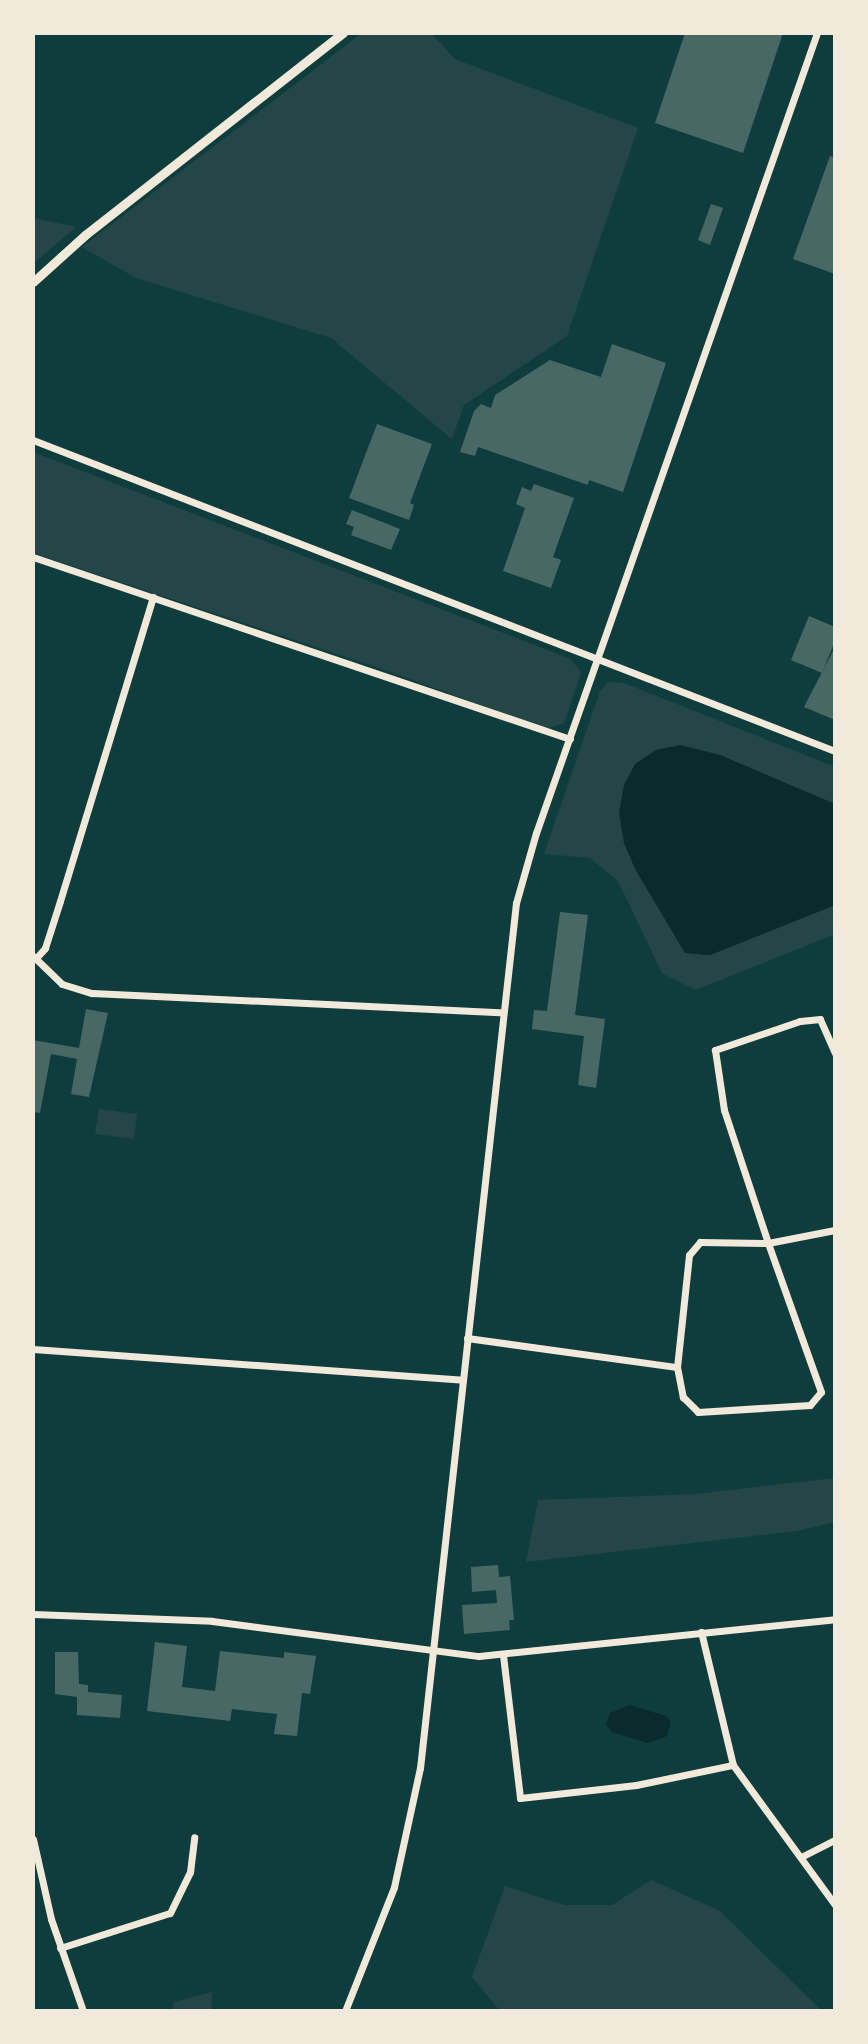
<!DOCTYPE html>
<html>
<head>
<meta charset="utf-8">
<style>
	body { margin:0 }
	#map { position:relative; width:868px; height:2044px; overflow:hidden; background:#0f3d3e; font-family:"PT Serif",serif }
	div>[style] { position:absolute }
	.green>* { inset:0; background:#244646 }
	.water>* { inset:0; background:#0a2a2b }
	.building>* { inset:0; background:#486865 }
	.minor>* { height:7px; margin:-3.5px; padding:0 3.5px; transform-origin:3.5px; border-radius:3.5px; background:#f1e9da }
	.tertiary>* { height:9px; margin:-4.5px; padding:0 4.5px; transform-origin:4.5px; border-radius:4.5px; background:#f1e9da }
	span { translate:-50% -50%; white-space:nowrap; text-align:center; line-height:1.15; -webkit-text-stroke:5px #f1e9da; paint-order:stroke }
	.frame { position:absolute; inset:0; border:35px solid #f1e9da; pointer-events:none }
</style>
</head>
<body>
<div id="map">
	<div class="green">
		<div style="clip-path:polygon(362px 33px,431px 33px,455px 59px,638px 128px,567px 336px,464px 405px,452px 439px,331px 338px,136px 278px,82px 247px)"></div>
		<div style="clip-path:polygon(33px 218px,76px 227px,33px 264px)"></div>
		<div style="clip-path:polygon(33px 452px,571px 659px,581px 673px,564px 723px,546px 729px,388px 671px,33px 553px)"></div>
		<div style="clip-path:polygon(608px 682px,624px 683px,835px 767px,835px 804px,720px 755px,680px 745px,624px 843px,685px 953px,710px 955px,835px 905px,835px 934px,696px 990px,662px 973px,618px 881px,590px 858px,544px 854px,600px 691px)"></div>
		<div style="clip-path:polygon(99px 1109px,137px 1114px,134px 1139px,95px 1134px)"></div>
		<div style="clip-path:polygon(835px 1478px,835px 1522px,797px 1531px,526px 1562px,538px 1500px,695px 1494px)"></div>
		<div style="clip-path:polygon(651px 1880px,720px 1911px,822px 2011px,500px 2011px,472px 1977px,505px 1886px,564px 1905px,612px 1905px)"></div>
		<div style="clip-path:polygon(212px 1992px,211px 2011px,173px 2011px,174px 2002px)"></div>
	</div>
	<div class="water">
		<div style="clip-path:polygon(680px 745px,720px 755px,835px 804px,835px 905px,710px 955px,685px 953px,635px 869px,624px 843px,619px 813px,624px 785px,635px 764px,656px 750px)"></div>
		<div style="clip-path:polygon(629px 1705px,666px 1716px,671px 1722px,667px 1736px,648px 1743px,611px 1732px,606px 1724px,610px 1713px)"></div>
	</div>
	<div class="building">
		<div style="clip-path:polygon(685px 33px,783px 33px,743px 153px,655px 123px)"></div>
		<div style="clip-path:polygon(830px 156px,835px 158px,835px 274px,793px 259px)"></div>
		<div style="clip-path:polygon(711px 204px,723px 208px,710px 245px,698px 240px)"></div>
		<div style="clip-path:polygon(612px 344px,666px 363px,623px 492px,589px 480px,588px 485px,478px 447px,475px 456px,460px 452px,474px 411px,481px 404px,491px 408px,495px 395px,550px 360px,601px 377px)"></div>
		<div style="clip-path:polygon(377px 424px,432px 444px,410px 503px,414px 505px,409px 520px,349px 498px)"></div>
		<div style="clip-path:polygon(534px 484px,574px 498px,553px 557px,561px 560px,551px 588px,503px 571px,525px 508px,516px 504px,522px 487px,531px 491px)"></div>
		<div style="clip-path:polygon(352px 510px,400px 529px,391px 550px,351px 535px,354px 527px,346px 524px)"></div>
		<div style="clip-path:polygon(809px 616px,835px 627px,835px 641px,822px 673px,791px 660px)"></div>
		<div style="clip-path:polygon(835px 647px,835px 720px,804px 707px)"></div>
		<div style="clip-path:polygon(560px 912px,588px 915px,575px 1015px,605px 1019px,596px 1088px,578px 1085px,584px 1036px,532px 1029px,534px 1010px,547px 1011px)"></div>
		<div style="clip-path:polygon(86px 1009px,108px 1013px,89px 1097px,71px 1094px,77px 1059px,51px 1054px,40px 1113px,33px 1112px,33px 1040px,79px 1048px)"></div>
		<div style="clip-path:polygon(498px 1565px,499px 1577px,510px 1576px,514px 1620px,509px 1620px,510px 1630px,464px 1634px,462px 1605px,497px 1603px,496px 1590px,472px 1592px,471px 1567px)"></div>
		<div style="clip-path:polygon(155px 1642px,187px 1646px,182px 1687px,215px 1691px,220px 1651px,284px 1658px,284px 1652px,316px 1656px,310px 1694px,302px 1693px,297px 1736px,274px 1734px,277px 1714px,232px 1709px,230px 1721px,147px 1711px)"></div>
		<div style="clip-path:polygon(55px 1652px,78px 1652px,79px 1684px,88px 1685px,88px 1692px,122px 1695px,120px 1718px,77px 1715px,77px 1697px,55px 1694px)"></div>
	</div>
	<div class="minor">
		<div style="left:33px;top:440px;width:860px;rotate:21.2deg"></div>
		<div style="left:33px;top:557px;width:567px;rotate:18.72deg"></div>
		<div style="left:33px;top:956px;width:40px;rotate:44deg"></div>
		<div style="left:62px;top:984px;width:31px;rotate:17deg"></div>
		<div style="left:92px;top:993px;width:408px;rotate:2.7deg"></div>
		<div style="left:37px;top:957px;width:12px;rotate:-48deg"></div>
		<div style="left:45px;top:948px;width:49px;rotate:-72.3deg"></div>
		<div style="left:60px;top:901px;width:318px;rotate:-73deg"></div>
		<div style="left:835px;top:1053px;width:37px;rotate:-114deg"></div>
		<div style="left:820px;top:1019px;width:20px;rotate:174deg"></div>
		<div style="left:800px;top:1021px;width:90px;rotate:161.2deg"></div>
		<div style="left:715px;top:1050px;width:61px;rotate:81.5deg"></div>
		<div style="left:724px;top:1110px;width:140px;rotate:71.7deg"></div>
		<div style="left:768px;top:1243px;width:68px;rotate:-11deg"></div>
		<div style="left:467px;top:1338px;width:212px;rotate:7.9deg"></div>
		<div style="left:677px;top:1367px;width:31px;rotate:79deg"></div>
		<div style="left:683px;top:1397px;width:21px;rotate:45deg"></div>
		<div style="left:698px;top:1412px;width:112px;rotate:-3.6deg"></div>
		<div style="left:810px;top:1405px;width:17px;rotate:-50deg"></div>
		<div style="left:821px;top:1392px;width:158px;rotate:-109.6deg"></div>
		<div style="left:768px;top:1243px;width:68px;rotate:-179.2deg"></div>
		<div style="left:700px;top:1242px;width:17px;rotate:130deg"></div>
		<div style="left:689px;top:1255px;width:113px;rotate:96.1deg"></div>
		<div style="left:33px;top:1349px;width:431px;rotate:4.1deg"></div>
		<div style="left:33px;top:1614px;width:179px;rotate:2.2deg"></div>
		<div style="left:212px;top:1621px;width:269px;rotate:7.5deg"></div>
		<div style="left:479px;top:1656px;width:358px;rotate:-5.9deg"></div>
		<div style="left:503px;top:1655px;width:144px;rotate:83.2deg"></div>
		<div style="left:520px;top:1798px;width:117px;rotate:-6.4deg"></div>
		<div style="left:636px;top:1785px;width:99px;rotate:-11.7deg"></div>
		<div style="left:733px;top:1765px;width:137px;rotate:-103.5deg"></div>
		<div style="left:733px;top:1765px;width:173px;rotate:53.9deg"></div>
		<div style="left:33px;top:1839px;width:82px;rotate:77.3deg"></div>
		<div style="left:51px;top:1919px;width:97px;rotate:70.8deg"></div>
		<div style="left:801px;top:1857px;width:38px;rotate:-27deg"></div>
		<div style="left:60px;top:1948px;width:115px;rotate:-17.7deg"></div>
		<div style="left:170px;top:1913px;width:46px;rotate:-64deg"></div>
		<div style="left:190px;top:1872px;width:35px;rotate:-83deg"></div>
		<div style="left:345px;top:2011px;width:133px;rotate:-68.4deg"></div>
		<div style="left:394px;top:1887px;width:122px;rotate:-77.7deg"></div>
		<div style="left:420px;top:1768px;width:870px;rotate:-83.67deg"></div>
		<div style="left:516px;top:903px;width:73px;rotate:-74.1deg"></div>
		<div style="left:536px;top:833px;width:848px;rotate:-70.65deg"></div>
	</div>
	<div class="tertiary">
		<div style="left:33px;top:282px;width:70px;rotate:-42.1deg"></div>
		<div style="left:85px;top:235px;width:328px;rotate:-38.1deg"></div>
	</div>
	<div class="frame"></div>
</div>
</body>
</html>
